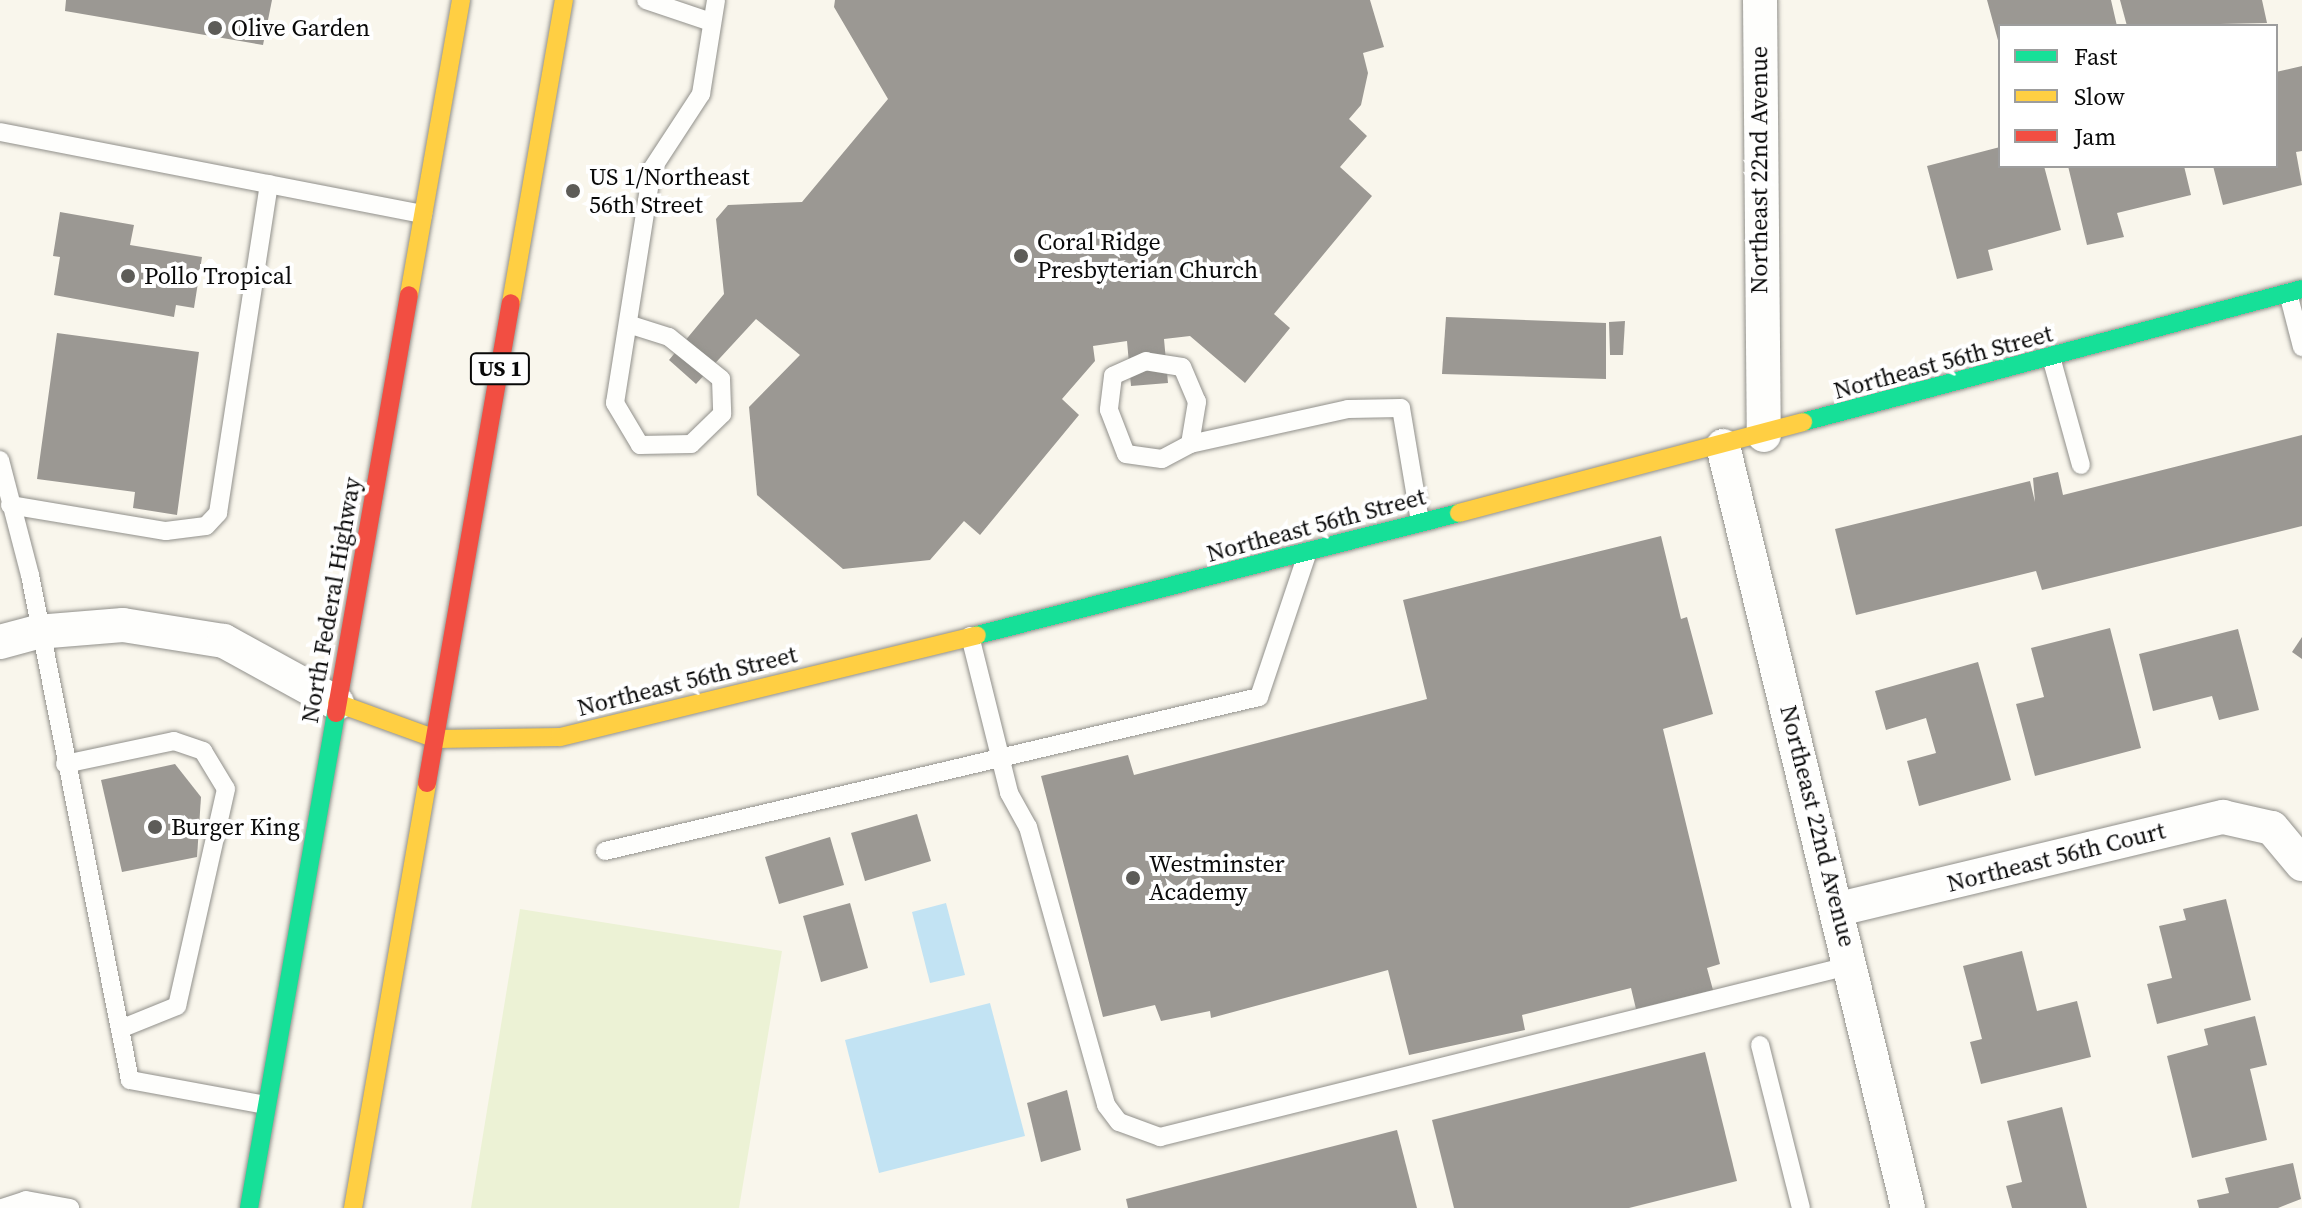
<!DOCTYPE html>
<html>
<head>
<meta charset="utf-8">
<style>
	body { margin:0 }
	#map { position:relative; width:2302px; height:1208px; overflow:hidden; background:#f9f6ec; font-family:"Source Serif 4",serif }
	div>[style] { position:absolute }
	.pitch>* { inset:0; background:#ecf2d5 }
	.water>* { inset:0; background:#c2e3f3 }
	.building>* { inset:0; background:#9b9893 }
	.roads { filter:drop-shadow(0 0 2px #91908b) drop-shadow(0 0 2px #91908b) }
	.lane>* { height:18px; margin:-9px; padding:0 9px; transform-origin:9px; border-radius:9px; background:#fefefc }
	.street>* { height:34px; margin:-17px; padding:0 17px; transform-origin:17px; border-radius:17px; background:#fefefc }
	.fast>* { height:18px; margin:-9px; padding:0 9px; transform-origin:9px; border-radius:9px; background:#16e098 }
	.slow>* { height:18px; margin:-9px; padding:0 9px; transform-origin:9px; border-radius:9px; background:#ffcf43 }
	.jam>* { height:18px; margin:-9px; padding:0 9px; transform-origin:9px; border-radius:9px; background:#f24e42 }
	.dots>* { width:22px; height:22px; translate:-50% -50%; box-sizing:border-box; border:4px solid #fff; border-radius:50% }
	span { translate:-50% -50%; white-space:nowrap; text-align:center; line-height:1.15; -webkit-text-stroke:8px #fff; paint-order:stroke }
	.shield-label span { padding:2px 6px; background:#fff; border:2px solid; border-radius:6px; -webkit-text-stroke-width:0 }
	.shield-label { font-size:22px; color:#090909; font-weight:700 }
	.poi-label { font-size:24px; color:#090909 }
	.left { translate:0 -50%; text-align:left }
	.street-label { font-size:24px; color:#090909 }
	.legend { position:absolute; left:1998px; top:24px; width:280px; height:144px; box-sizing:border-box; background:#fff; border:2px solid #9d9d9d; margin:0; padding:10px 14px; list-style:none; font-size:24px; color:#090909 }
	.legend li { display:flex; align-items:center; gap:16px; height:40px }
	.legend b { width:40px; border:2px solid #9d9d9d }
</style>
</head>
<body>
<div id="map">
	<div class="pitch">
		<div style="clip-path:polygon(520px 909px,782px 951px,739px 1208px,471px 1208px)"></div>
	</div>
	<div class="water">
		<div style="clip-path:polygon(946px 903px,965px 975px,930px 983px,912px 912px)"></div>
		<div style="clip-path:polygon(990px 1003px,1025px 1136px,879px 1173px,845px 1040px)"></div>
	</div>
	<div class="building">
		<div style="clip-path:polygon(66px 0,272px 0,263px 45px,65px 11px)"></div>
		<div style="clip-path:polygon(835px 0,1370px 0,1384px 47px,1363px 53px,1368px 73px,1361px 105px,1349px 119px,1367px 136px,1340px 167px,1372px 196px,1274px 314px,1290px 328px,1245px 383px,1190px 336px,1164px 339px,1168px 383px,1131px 386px,1127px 341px,1093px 346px,1095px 361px,1062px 399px,1079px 415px,980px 535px,964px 521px,930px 560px,843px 569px,757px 495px,749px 407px,800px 355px,756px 319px,696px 384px,669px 360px,724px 294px,716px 219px,728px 205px,802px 202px,888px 99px,834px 7px)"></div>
		<div style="clip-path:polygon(1987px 0,2111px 0,2117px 26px,2000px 26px,1999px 44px)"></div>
		<div style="clip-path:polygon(2120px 0,2262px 0,2267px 23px,2127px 26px)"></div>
		<div style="clip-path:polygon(2302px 66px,2302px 151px,2296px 152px,2302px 185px,2223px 205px,2213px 166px,2276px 166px,2276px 72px)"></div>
		<div style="clip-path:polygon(2000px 147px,2000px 166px,2044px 166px,2061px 230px,1988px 250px,1993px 270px,1957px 279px,1927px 166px)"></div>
		<div style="clip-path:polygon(2068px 166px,2184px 166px,2191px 195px,2117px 213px,2124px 237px,2087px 245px)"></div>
		<div style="clip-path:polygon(60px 212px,134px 225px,130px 245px,202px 257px,194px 308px,176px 305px,174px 317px,54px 295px,60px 257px,53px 256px)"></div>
		<div style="clip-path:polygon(1446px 317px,1606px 323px,1606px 379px,1442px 374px)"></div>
		<div style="clip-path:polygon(1625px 321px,1623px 355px,1610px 355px,1609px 322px)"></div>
		<div style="clip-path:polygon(57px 333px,199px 352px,177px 515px,133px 508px,135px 492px,37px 479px)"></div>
		<div style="clip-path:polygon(2302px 435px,2302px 526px,2042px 590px,2036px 571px,1856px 615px,1835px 529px,2030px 481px,2035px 502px,2033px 478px,2058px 472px,2063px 495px)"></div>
		<div style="clip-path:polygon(1661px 536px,1681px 619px,1687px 617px,1713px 714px,1663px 729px,1720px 964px,1707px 968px,1713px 990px,1636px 1009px,1631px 988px,1522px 1015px,1525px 1030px,1409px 1055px,1388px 970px,1211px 1018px,1210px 1011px,1161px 1021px,1155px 1005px,1103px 1017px,1041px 776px,1128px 755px,1134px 775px,1427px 699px,1403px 600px)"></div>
		<div style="clip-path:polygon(2110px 628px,2141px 748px,2035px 776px,2016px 704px,2044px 697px,2031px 648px)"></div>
		<div style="clip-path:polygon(2238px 629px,2259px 710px,2219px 720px,2212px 696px,2153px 711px,2139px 654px)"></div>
		<div style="clip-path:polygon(2302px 637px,2302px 659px,2292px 652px)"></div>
		<div style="clip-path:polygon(1978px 662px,2011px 780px,1919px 806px,1907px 761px,1936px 753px,1926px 718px,1886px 730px,1875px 691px)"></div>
		<div style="clip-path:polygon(175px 764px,201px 797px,197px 857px,122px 872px,101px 780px)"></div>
		<div style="clip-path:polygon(917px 814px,931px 861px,865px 881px,851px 833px)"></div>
		<div style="clip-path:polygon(830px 837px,844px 885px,779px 904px,765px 857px)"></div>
		<div style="clip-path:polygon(2226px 899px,2251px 1000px,2157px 1024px,2147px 984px,2172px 978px,2159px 926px,2186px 920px,2183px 909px)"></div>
		<div style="clip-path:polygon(850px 903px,868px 968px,821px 982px,803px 916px)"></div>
		<div style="clip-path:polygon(2022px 951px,2037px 1011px,2077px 1001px,2091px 1057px,1981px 1084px,1970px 1042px,1982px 1039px,1963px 966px)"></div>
		<div style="clip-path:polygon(2255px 1016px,2267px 1065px,2250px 1069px,2267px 1140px,2192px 1158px,2167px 1056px,2208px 1045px,2204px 1029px)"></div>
		<div style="clip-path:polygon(1705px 1052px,1737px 1181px,1629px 1208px,1454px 1208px,1432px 1120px)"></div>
		<div style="clip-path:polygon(1067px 1090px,1081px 1150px,1041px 1162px,1027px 1103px)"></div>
		<div style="clip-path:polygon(2062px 1107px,2087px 1208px,2012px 1208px,2006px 1186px,2022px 1182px,2007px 1121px)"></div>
		<div style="clip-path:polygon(1397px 1130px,1417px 1208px,1128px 1208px,1126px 1199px)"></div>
		<div style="clip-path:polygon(2293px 1163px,2301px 1199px,2278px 1208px,2199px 1208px,2197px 1200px,2229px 1193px,2225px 1178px)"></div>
	</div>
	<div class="roads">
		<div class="lane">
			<div style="left:646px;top:0;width:69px;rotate:18.7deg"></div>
			<div style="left:0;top:132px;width:431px;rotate:11deg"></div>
			<div style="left:2288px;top:293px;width:56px;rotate:75.5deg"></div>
			<div style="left:628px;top:324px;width:43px;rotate:17.6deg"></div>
			<div style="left:669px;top:337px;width:67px;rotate:38.9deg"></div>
			<div style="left:721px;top:379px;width:35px;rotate:88deg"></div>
			<div style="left:722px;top:414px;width:43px;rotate:135.9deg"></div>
			<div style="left:691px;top:444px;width:51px;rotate:178.9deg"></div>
			<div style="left:640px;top:445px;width:49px;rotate:-120.8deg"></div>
			<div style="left:615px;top:403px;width:237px;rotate:-81deg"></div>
			<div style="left:652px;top:169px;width:90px;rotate:-56.8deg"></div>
			<div style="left:701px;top:94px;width:95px;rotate:-80.9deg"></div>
			<div style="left:2051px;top:357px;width:112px;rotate:74.5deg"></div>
			<div style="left:1190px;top:444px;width:43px;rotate:-80.5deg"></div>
			<div style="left:1197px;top:402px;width:38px;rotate:-113deg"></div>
			<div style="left:1182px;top:367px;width:36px;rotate:-171deg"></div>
			<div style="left:1146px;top:361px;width:36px;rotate:156deg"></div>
			<div style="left:1113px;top:376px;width:34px;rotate:97deg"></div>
			<div style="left:1109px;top:410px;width:47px;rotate:68.9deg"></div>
			<div style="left:1126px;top:454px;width:36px;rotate:8deg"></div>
			<div style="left:1162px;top:459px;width:32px;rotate:-28deg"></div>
			<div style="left:1190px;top:444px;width:162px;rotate:-12.5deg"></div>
			<div style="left:1348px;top:409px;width:53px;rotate:-1.1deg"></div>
			<div style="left:1401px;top:408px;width:116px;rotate:80.5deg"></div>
			<div style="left:0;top:460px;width:119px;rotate:75.4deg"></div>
			<div style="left:30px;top:575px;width:515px;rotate:78.8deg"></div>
			<div style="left:130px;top:1080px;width:138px;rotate:10.4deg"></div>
			<div style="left:10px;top:505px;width:158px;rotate:9.5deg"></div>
			<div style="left:166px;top:531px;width:40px;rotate:-7.1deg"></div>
			<div style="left:206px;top:526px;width:18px;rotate:-47deg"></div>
			<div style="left:218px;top:513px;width:333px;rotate:-81.2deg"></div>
			<div style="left:970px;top:636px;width:162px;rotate:76deg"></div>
			<div style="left:1009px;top:793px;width:39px;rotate:61deg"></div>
			<div style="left:1028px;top:827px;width:289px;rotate:74.3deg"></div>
			<div style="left:1106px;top:1105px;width:21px;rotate:53deg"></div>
			<div style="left:1119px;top:1122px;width:44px;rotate:20.1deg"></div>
			<div style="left:1160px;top:1137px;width:713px;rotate:-13.96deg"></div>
			<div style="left:65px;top:764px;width:111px;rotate:-11.9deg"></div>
			<div style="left:174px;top:741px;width:31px;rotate:19deg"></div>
			<div style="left:203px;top:751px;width:44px;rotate:58.8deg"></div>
			<div style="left:226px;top:789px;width:222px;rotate:102.7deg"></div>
			<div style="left:177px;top:1006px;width:61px;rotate:158deg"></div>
			<div style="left:605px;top:851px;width:672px;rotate:-13.25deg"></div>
			<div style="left:1259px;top:697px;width:148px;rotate:-71.4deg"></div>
			<div style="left:1760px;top:1045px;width:168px;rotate:75.9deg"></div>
			<div style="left:2px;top:1208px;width:25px;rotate:-18deg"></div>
			<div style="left:26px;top:1200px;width:45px;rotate:10.3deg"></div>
		</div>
		<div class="street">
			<div style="left:1760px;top:0;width:435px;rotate:89.5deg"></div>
			<div style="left:1723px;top:446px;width:784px;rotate:76.35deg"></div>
			<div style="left:0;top:642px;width:38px;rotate:-15deg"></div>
			<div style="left:37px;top:632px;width:86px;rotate:-4.7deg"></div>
			<div style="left:123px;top:625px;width:102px;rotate:9deg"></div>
			<div style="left:224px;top:641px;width:129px;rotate:28.8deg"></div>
			<div style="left:1839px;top:909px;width:395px;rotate:-13.5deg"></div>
			<div style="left:2223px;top:817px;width:50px;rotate:12.7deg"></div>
			<div style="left:2272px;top:828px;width:47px;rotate:50.2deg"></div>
		</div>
		<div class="fast">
			<div style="left:1803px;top:422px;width:516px;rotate:-14.92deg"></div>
			<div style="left:977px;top:635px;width:497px;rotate:-14.2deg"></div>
			<div style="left:249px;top:1208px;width:503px;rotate:-80.03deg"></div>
		</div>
		<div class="slow">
			<div style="left:409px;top:295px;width:300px;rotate:-80deg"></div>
			<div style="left:511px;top:303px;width:308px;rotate:-80.1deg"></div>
			<div style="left:1459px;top:513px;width:356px;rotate:-14.8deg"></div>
			<div style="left:337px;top:703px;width:105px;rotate:20deg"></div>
			<div style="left:436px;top:739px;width:124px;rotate:-0.9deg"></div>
			<div style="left:560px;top:737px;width:429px;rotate:-13.7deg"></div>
			<div style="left:353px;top:1208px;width:431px;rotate:-80.1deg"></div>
		</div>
		<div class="jam">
			<div style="left:336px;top:713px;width:424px;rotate:-80.1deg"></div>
			<div style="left:427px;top:783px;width:487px;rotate:-80.1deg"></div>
		</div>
	</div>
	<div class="dots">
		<div style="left:215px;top:28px;background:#5d5c58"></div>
		<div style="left:573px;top:191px;background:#5d5c58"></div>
		<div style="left:1021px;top:256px;background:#5d5c58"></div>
		<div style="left:128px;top:276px;background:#5d5c58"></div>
		<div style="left:155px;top:827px;background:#5d5c58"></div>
		<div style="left:1133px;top:878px;background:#5d5c58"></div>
	</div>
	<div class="shield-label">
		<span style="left:500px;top:369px">US 1</span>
	</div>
	<div class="poi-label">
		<span class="left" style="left:231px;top:28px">Olive Garden</span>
		<span class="left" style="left:589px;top:191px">US 1/Northeast<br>56th Street</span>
		<span class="left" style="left:1037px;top:256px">Coral Ridge<br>Presbyterian Church</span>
		<span class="left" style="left:144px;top:276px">Pollo Tropical</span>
		<span class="left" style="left:171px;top:827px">Burger King</span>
		<span class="left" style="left:1149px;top:878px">Westminster<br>Academy</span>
	</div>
	<div class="street-label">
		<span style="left:1759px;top:170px;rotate:-90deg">Northeast 22nd Avenue</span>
		<span style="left:1943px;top:362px;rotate:-15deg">Northeast 56th Street</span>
		<span style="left:1316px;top:525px;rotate:-15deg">Northeast 56th Street</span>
		<span style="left:331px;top:600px;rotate:-80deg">North Federal Highway</span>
		<span style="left:687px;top:681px;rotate:-14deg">Northeast 56th Street</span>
		<span style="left:1818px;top:826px;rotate:76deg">Northeast 22nd Avenue</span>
		<span style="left:2056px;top:857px;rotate:-14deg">Northeast 56th Court</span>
	</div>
	<ul class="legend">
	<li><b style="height:10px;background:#16e098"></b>Fast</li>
	<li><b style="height:10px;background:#ffcf43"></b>Slow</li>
	<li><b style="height:10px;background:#f24e42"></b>Jam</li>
	</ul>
</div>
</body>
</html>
